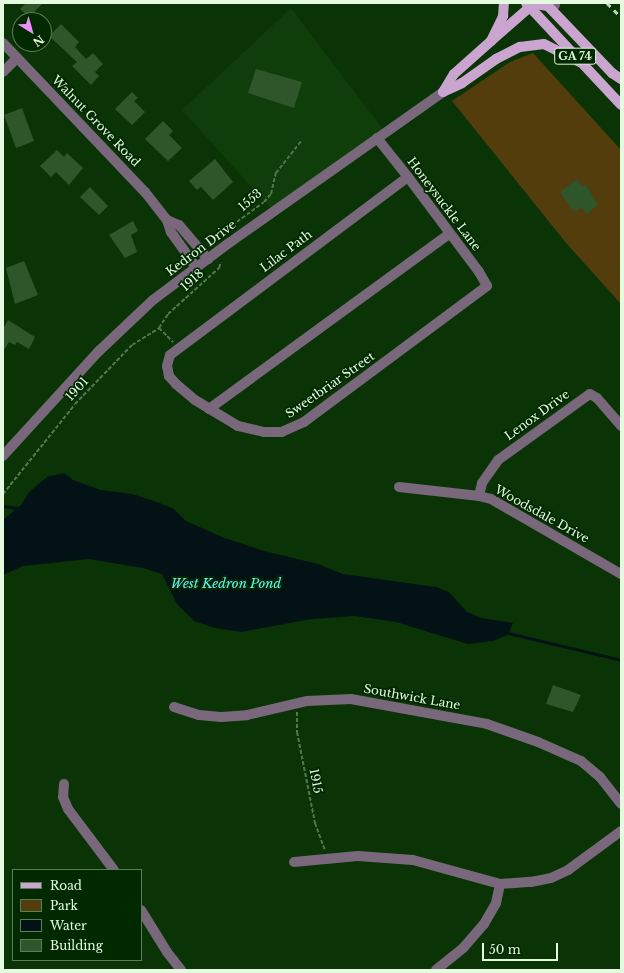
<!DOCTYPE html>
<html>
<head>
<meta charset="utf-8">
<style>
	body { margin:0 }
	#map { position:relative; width:624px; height:973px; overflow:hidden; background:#0a3306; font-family:"Libre Baskerville",serif }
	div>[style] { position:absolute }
	.built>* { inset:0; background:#0f3e0a }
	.green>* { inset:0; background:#543d0c }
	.water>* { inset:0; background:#031315 }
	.stream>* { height:3px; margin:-1.5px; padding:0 1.5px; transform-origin:1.5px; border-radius:1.5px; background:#031315 }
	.building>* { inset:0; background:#2e562a }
	.path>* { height:2px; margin-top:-1px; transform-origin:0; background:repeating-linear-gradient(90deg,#53764f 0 4px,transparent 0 6px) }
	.minor>* { height:10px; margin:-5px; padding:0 5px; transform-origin:5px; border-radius:5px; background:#79677c }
	.major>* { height:10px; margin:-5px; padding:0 5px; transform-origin:5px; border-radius:5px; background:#c9a5cf }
	.rail>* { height:3px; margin-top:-1.5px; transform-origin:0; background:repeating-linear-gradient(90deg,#bcd6b8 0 5px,transparent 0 10px) }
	span { translate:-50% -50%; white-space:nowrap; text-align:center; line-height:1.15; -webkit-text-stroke:3.5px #002900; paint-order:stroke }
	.shield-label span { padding:1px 3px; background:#002900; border:1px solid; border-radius:3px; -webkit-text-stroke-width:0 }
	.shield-label { font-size:11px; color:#e4fbe0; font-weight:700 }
	.street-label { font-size:12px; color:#e4fbe0 }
	.water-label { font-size:13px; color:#62f2fc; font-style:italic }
	.frame { position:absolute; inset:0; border:4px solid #e4fbe0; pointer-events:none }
	.legend { position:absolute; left:12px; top:869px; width:130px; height:92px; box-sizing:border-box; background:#002900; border:1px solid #5b7d5a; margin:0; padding:5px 7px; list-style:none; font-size:12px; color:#e4fbe0 }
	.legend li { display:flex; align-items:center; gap:8px; height:20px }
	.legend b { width:20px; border:1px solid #5b7d5a }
	.north { position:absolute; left:12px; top:12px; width:40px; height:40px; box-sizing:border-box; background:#002900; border:1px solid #5b7d5a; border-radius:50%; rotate:143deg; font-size:11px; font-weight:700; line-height:16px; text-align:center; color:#e4fbe0 }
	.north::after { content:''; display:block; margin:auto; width:14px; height:18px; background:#eb8dfb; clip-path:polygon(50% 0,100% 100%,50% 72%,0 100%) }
	.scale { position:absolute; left:482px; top:943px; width:76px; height:18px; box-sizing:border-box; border:2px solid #e4fbe0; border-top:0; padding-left:5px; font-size:12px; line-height:14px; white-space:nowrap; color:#e4fbe0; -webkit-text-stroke:3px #002900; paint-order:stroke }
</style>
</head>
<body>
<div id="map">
	<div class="built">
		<div style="clip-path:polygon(291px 8px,385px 132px,274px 212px,182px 110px)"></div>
	</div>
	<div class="green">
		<div style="clip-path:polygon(533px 53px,621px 150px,621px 304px,567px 244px,452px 101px,510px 62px)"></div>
	</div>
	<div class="water">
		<div style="clip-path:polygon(64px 473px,73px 480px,101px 490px,132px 494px,157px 502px,174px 509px,186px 521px,222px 537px,264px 551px,318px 564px,343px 574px,436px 587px,449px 592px,467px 612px,482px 618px,513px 623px,508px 635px,493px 641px,468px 644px,396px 622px,355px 616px,312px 619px,241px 632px,215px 628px,194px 621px,177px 604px,162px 574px,143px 568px,89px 559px,23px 566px,3px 575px,3px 520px,21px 505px,29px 492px,47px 477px)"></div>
	</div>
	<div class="stream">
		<div style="left:3px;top:506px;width:15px;rotate:8deg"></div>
		<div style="left:508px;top:633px;width:116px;rotate:13.4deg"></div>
	</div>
	<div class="building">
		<div style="clip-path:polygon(26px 3px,43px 3px,29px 17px,20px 9px)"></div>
		<div style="clip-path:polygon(61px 24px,79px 42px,75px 47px,86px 59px,93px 53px,103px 64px,95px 72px,99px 76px,91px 85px,72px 66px,77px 62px,49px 36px)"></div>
		<div style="clip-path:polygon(256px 69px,302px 82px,294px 108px,248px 93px)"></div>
		<div style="clip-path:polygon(132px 92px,138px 98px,134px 101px,145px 112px,132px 125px,115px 109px)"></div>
		<div style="clip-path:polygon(22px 108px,34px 141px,16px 148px,4px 115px)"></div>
		<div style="clip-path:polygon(163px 121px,173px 131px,169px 135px,182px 148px,168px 161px,145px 139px)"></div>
		<div style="clip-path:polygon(57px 150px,64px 157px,67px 153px,83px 168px,69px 185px,56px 172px,51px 177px,40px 166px)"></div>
		<div style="clip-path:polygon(215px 159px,233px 182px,213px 200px,201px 187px,197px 190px,189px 181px)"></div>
		<div style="clip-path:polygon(577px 179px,582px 186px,586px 185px,598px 205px,586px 214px,582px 208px,574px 212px,560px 192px)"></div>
		<div style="clip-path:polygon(90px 187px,108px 206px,99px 215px,80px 197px)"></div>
		<div style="clip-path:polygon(133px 221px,138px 231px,131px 235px,137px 252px,125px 258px,109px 235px)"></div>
		<div style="clip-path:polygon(24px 261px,38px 295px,15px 304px,6px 268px)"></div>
		<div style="clip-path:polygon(8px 320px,35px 337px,29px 349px,17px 342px,15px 345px,9px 342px,3px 352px,3px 329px)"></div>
		<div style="clip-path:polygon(553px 685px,581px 695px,573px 712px,546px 704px)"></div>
	</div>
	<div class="path">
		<div style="left:210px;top:245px;width:3px;rotate:-135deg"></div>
		<div style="left:208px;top:243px;width:69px;rotate:-36.2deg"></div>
		<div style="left:264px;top:202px;width:11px;rotate:-49deg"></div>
		<div style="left:271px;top:194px;width:22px;rotate:-77deg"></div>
		<div style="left:276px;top:173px;width:42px;rotate:-51.8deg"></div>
		<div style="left:159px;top:328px;width:17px;rotate:-57deg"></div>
		<div style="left:168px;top:314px;width:69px;rotate:-42deg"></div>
		<div style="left:219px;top:268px;width:6px;rotate:-72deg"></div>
		<div style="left:3px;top:494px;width:115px;rotate:-51.3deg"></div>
		<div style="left:75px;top:404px;width:82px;rotate:-46deg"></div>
		<div style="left:132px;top:345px;width:32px;rotate:-32deg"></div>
		<div style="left:159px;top:328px;width:20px;rotate:45deg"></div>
		<div style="left:297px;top:712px;width:20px;rotate:90deg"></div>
		<div style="left:297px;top:732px;width:93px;rotate:78.8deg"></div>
		<div style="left:315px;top:823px;width:29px;rotate:70deg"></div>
	</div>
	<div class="minor">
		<div style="left:555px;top:3px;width:2px;rotate:90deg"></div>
		<div style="left:3px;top:43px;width:206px;rotate:46.4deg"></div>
		<div style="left:145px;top:192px;width:36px;rotate:52deg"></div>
		<div style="left:167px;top:220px;width:13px;rotate:72deg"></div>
		<div style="left:171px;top:232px;width:43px;rotate:54.5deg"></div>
		<div style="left:3px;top:72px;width:20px;rotate:-45deg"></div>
		<div style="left:377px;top:138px;width:50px;rotate:51.5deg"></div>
		<div style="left:408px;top:177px;width:119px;rotate:53.2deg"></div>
		<div style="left:479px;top:272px;width:16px;rotate:60deg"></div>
		<div style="left:487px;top:286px;width:228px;rotate:143.4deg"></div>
		<div style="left:304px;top:422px;width:24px;rotate:156deg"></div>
		<div style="left:282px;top:432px;width:18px;rotate:180deg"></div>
		<div style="left:264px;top:432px;width:27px;rotate:-167deg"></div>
		<div style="left:238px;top:426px;width:50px;rotate:-148.8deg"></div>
		<div style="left:195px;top:400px;width:25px;rotate:-140deg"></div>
		<div style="left:176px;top:384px;width:11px;rotate:-131deg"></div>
		<div style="left:169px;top:376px;width:10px;rotate:-101deg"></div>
		<div style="left:167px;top:366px;width:11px;rotate:-75deg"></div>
		<div style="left:170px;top:355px;width:297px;rotate:-36.8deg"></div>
		<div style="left:167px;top:220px;width:13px;rotate:23deg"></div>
		<div style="left:179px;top:225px;width:45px;rotate:49.5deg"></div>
		<div style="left:209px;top:409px;width:298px;rotate:-36.1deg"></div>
		<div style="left:3px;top:456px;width:142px;rotate:-47.6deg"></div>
		<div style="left:99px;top:351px;width:74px;rotate:-43.4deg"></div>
		<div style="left:153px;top:300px;width:95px;rotate:-36.9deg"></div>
		<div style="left:229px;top:243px;width:262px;rotate:-35.2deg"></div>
		<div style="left:399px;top:487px;width:81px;rotate:6.4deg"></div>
		<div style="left:479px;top:496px;width:12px;rotate:14deg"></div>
		<div style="left:491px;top:499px;width:150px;rotate:30deg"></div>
		<div style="left:479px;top:496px;width:13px;rotate:-77deg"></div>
		<div style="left:482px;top:483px;width:28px;rotate:-55deg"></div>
		<div style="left:498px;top:460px;width:113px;rotate:-35.7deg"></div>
		<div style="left:590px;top:394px;width:8px;rotate:30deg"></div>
		<div style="left:597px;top:398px;width:37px;rotate:49deg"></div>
		<div style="left:174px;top:707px;width:26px;rotate:18deg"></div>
		<div style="left:199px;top:715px;width:22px;rotate:5deg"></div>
		<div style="left:221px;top:717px;width:26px;rotate:-4deg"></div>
		<div style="left:247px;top:715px;width:62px;rotate:-13.1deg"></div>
		<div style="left:307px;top:701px;width:44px;rotate:-2.6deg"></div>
		<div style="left:351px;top:699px;width:138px;rotate:10.4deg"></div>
		<div style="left:487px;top:724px;width:54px;rotate:19.4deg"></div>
		<div style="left:538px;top:742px;width:47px;rotate:23.8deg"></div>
		<div style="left:581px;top:761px;width:25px;rotate:40deg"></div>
		<div style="left:600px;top:777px;width:34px;rotate:52deg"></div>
		<div style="left:64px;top:784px;width:13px;rotate:94deg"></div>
		<div style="left:63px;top:797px;width:13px;rotate:67deg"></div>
		<div style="left:68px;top:809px;width:76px;rotate:53deg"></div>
		<div style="left:294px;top:862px;width:64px;rotate:-5.4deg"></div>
		<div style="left:358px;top:856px;width:55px;rotate:4.2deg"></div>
		<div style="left:413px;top:860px;width:90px;rotate:15.4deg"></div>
		<div style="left:500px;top:884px;width:31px;rotate:-4deg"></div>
		<div style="left:531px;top:882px;width:20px;rotate:-11deg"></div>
		<div style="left:551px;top:878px;width:19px;rotate:-25deg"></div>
		<div style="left:568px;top:870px;width:66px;rotate:-36.3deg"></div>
		<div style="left:141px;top:910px;width:49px;rotate:58.2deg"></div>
		<div style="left:167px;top:952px;width:23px;rotate:52deg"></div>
		<div style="left:436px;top:970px;width:36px;rotate:-39deg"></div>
		<div style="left:464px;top:947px;width:30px;rotate:-49deg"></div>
		<div style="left:484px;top:924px;width:24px;rotate:-60deg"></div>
		<div style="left:496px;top:903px;width:19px;rotate:-78deg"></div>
	</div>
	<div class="major">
		<div style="left:526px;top:3px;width:139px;rotate:47deg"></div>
		<div style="left:491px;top:41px;width:52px;rotate:-41.1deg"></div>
		<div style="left:530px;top:7px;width:6px;rotate:-31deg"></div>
		<div style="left:535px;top:4px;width:13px;rotate:9deg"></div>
		<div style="left:548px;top:6px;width:93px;rotate:46.3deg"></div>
		<div style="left:612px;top:73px;width:11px;rotate:34deg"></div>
		<div style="left:443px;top:92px;width:21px;rotate:-25deg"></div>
		<div style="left:462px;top:83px;width:42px;rotate:-35.2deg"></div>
		<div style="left:496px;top:59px;width:27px;rotate:-27deg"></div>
		<div style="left:520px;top:47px;width:24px;rotate:-7deg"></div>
		<div style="left:544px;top:44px;width:40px;rotate:26.6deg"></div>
		<div style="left:443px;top:92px;width:21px;rotate:-59deg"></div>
		<div style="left:454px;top:74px;width:50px;rotate:-41.7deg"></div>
		<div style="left:491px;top:41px;width:28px;rotate:-64deg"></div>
		<div style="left:503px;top:16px;width:13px;rotate:-86deg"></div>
	</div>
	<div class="rail">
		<div style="left:607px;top:3px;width:20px;rotate:45deg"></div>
	</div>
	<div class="shield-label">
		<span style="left:575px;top:56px">GA 74</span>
	</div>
	<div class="street-label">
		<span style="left:96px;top:121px;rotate:46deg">Walnut Grove Road</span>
		<span style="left:250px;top:200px;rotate:-41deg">1553</span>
		<span style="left:444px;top:204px;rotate:53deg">Honeysuckle Lane</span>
		<span style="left:201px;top:248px;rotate:-37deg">Kedron Drive</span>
		<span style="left:286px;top:251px;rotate:-37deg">Lilac Path</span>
		<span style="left:192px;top:280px;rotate:-42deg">1918</span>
		<span style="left:330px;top:385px;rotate:-35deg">Sweetbriar Street</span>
		<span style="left:77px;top:389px;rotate:-48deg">1901</span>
		<span style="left:537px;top:415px;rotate:-36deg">Lenox Drive</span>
		<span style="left:542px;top:514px;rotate:29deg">Woodsdale Drive</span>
		<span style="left:412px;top:697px;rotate:10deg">Southwick Lane</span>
		<span style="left:316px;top:781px;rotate:79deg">1915</span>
	</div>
	<div class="water-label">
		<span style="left:226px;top:584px">West Kedron Pond</span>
	</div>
	<div class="frame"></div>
	<ul class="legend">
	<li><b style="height:5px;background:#c9a5cf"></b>Road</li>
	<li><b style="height:11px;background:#543d0c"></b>Park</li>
	<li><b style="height:11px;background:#031315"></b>Water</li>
	<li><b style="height:11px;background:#2e562a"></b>Building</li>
	</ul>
	<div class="north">N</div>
	<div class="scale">50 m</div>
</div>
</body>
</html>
